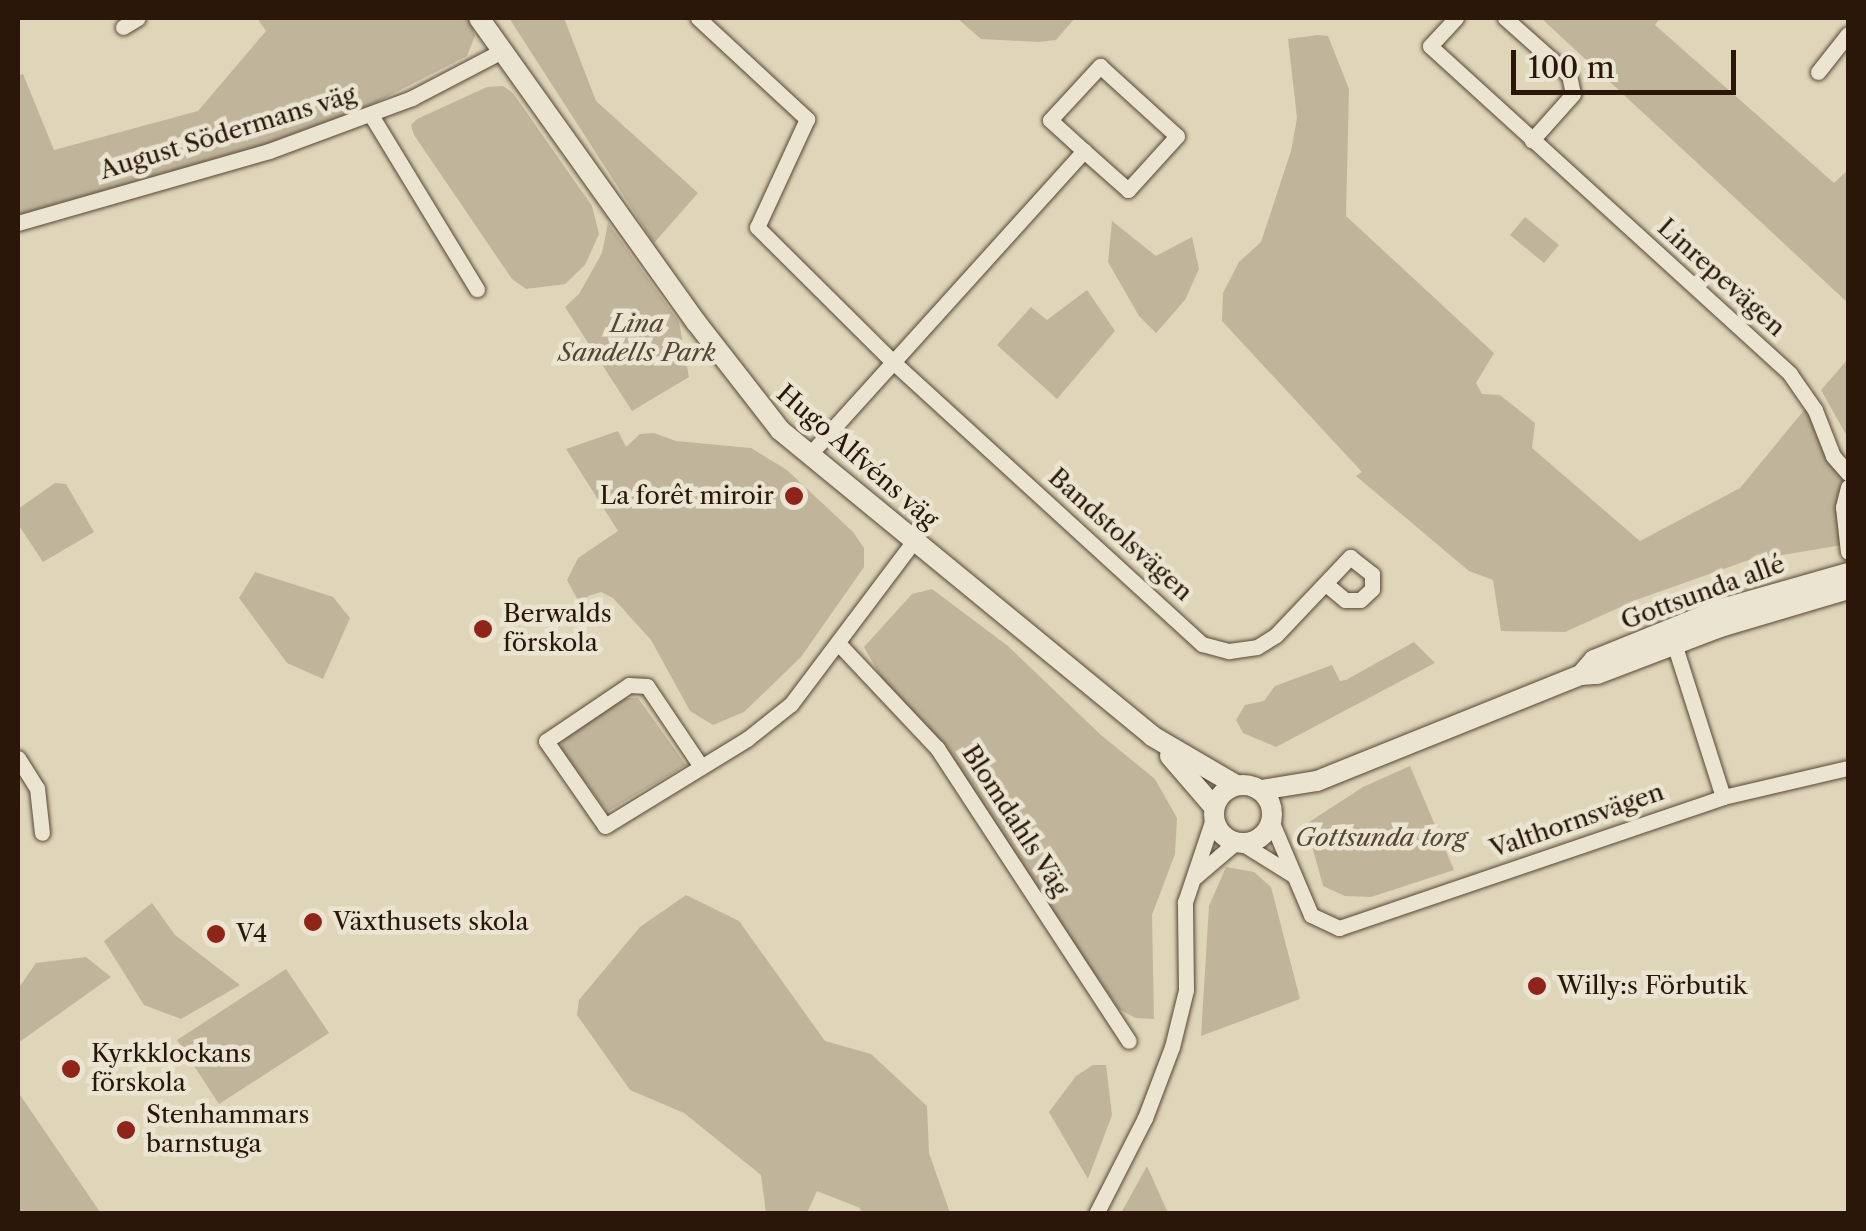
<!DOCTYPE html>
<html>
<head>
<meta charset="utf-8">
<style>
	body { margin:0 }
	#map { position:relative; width:1866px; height:1231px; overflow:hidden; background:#dfd5b8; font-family:"Libre Caslon Text",serif }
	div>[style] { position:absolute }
	.green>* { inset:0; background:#c0b59a }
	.roads { filter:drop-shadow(0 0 2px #574635) drop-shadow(0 0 2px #574635) }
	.minor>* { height:15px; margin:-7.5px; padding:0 7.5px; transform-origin:7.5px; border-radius:7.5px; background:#eae4d1 }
	.tertiary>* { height:20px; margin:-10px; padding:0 10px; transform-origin:10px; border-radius:10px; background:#eae4d1 }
	.tertiary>.ring { margin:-10px; padding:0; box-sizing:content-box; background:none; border:20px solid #eae4d1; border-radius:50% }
	.dots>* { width:28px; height:28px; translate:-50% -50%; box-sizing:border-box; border:5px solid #eae4d1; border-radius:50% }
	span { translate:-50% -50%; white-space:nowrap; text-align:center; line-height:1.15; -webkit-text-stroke:9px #eae4d1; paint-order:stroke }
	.street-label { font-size:25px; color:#2a1709 }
	.park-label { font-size:25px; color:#574634; font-style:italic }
	.poi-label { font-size:25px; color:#2a1709 }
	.right { translate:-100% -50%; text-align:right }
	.left { translate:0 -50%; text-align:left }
	.frame { position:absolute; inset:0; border:20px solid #2a1709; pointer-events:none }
	.scale { position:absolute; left:1511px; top:50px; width:225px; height:45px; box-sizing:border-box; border:5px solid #2a1709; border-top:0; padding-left:12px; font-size:30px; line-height:35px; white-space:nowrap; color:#2a1709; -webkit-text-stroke:8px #eae4d1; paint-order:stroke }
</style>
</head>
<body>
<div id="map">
	<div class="green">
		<div style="clip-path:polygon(257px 18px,469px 18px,475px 36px,467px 56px,365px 108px,262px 145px,18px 215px,18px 76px,23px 74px,54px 150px,198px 111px,266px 31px)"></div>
		<div style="clip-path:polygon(509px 18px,564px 18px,596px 101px,698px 193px,654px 243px)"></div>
		<div style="clip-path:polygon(957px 18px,1075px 18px,1056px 40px,1039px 42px,981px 39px)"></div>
		<div style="clip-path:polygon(1541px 18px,1660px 18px,1655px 25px,1834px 183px,1848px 170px,1848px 303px)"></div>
		<div style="clip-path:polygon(1318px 35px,1328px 36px,1349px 89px,1346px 216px,1494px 353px,1476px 383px,1482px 394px,1500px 395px,1535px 423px,1532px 448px,1640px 541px,1740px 488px,1810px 403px,1848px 473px,1848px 544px,1746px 561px,1636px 600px,1565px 632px,1501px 631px,1493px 580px,1469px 571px,1356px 476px,1362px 472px,1222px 321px,1223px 293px,1239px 262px,1261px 242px,1291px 151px,1297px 118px,1288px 39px)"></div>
		<div style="clip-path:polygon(503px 86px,513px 93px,592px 206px,599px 234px,585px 265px,565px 284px,526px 289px,512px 279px,414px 135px,411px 125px,417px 119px,487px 87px)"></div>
		<div style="clip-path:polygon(1525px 217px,1559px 245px,1544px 263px,1510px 235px)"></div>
		<div style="clip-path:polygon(1112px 221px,1156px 256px,1192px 237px,1199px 269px,1185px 300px,1156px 333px,1139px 316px,1108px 262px)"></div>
		<div style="clip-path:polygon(608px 223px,679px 322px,689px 377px,632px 411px,565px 307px,579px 294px,602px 253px)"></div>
		<div style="clip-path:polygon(1087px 290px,1115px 331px,1057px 399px,997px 345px,1031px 307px,1047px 320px)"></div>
		<div style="clip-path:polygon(1848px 359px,1848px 438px,1821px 390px)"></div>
		<div style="clip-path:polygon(618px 431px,626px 447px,640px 434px,654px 433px,676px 441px,751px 448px,787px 470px,853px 532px,864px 548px,864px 567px,801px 657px,744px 712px,713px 725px,690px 711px,651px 640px,613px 598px,601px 592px,588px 596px,587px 617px,567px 580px,578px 558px,618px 531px,566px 449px)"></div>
		<div style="clip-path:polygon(55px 483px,66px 484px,94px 532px,43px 562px,18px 524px,18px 509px)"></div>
		<div style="clip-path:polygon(255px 572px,333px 597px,350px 618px,323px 679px,287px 663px,239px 598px)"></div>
		<div style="clip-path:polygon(932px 589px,1008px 646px,1101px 735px,1155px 779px,1177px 818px,1175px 854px,1152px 915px,1154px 1019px,1135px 1018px,1119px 1009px,937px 748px,894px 700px,864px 647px,912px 594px)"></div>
		<div style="clip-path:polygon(1414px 642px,1435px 663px,1276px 747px,1243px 733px,1236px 720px,1245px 705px,1264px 701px,1275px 686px,1332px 665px,1340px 681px,1346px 680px)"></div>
		<div style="clip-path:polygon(625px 698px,638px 698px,686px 765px,607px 812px,561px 748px,563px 740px)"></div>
		<div style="clip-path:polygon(1410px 766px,1454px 870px,1371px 897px,1345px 896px,1323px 886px,1306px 824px,1363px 787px)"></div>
		<div style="clip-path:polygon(1226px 867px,1254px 872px,1271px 887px,1300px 999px,1201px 1036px,1209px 906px)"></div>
		<div style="clip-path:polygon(686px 895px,739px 921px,825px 1041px,871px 1054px,927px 1106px,929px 1153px,950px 1213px,861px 1213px,860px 1208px,817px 1191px,807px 1213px,766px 1213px,761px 1175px,684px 1113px,630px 1090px,577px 1015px,579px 1000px,640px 927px)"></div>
		<div style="clip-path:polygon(152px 903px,175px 935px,240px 985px,181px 1019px,144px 1005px,104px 941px)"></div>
		<div style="clip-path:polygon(86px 957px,111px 977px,18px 1043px,18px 989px,36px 963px)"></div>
		<div style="clip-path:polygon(286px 969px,329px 1033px,219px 1104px,177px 1040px)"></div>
		<div style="clip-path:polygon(1093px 1065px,1106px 1065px,1112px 1115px,1088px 1179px,1049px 1112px,1076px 1076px)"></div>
		<div style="clip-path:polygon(18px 1092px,100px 1212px,101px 1213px,18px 1213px)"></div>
		<div style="clip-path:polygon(1147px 1166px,1168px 1213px,1121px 1213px)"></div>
	</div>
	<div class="roads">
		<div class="minor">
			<div style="left:698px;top:18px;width:149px;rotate:42.8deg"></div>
			<div style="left:807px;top:119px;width:119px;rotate:114.8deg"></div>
			<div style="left:757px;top:227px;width:190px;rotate:44.8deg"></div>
			<div style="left:892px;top:361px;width:420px;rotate:42.4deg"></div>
			<div style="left:1202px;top:644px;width:28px;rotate:15deg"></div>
			<div style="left:1229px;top:651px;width:28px;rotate:-8deg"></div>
			<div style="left:1257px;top:647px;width:22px;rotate:-32deg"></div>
			<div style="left:1276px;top:635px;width:108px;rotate:-46.5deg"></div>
			<div style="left:1350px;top:557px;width:28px;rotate:38deg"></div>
			<div style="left:1372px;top:574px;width:15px;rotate:90deg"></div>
			<div style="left:1372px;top:589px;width:16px;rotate:137deg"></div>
			<div style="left:1360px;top:600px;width:15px;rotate:180deg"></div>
			<div style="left:1345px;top:600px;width:25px;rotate:-140deg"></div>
			<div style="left:1456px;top:18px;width:38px;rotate:133deg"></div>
			<div style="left:1430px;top:46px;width:487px;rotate:42.3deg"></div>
			<div style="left:1790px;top:374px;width:44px;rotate:55.2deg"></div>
			<div style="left:1815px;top:410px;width:49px;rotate:68.6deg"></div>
			<div style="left:1833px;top:456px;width:23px;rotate:49deg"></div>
			<div style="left:1505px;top:18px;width:86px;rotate:41.7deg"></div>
			<div style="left:1569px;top:75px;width:19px;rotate:78deg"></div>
			<div style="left:1573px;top:94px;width:62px;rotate:131.7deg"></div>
			<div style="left:123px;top:27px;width:17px;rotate:-31deg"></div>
			<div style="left:1818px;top:72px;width:48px;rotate:-51.7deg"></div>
			<div style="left:371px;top:115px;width:204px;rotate:58.7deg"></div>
			<div style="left:18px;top:223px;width:261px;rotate:-16deg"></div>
			<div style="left:269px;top:151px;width:153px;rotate:-20.3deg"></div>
			<div style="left:412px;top:98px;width:102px;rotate:-27.6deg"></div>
			<div style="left:810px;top:454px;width:409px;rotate:-47.9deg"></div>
			<div style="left:1084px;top:151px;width:46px;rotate:-137.6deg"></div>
			<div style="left:1050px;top:120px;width:74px;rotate:-47.2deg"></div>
			<div style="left:1100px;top:66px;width:104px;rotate:42.3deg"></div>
			<div style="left:1177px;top:136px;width:73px;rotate:132.2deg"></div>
			<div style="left:1128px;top:190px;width:59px;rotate:-138.4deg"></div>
			<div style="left:1848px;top:487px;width:21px;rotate:104deg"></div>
			<div style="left:1843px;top:507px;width:45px;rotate:83.7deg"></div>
			<div style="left:1671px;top:634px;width:171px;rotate:72.3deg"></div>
			<div style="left:839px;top:644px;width:143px;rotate:46.7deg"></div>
			<div style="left:937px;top:748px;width:350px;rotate:56.8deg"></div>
			<div style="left:18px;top:758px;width:36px;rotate:58deg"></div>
			<div style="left:37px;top:788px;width:45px;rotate:83.7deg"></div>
			<div style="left:700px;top:765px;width:95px;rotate:-123.9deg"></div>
			<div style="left:647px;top:686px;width:18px;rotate:-177deg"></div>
			<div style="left:629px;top:685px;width:100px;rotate:146deg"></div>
			<div style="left:546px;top:741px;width:103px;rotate:55.2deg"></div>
			<div style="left:605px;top:826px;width:167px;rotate:-31.5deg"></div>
			<div style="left:747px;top:739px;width:56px;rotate:-38.5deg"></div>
			<div style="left:791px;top:704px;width:204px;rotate:-53deg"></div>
			<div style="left:1272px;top:823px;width:100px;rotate:67deg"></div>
			<div style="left:1311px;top:915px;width:31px;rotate:25deg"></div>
			<div style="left:1339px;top:928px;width:406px;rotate:-18.8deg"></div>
			<div style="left:1723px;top:797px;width:128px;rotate:-13.1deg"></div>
			<div style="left:1243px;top:844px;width:59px;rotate:31.8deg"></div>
			<div style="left:1195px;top:877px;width:52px;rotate:-40.4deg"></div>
			<div style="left:1096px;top:1214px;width:108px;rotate:-63deg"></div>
			<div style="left:1145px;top:1118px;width:76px;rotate:-69.2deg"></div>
			<div style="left:1172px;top:1047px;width:59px;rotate:-76.2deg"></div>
			<div style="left:1186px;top:990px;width:88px;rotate:-90.7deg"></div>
			<div style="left:1185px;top:902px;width:91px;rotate:-71.4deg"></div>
		</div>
		<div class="tertiary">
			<div style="left:479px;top:18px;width:374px;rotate:54.5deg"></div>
			<div style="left:696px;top:322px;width:137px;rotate:52.1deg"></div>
			<div style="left:780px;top:430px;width:482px;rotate:39.4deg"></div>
			<div style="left:1152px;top:736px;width:97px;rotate:30.3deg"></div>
			<div style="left:1581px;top:675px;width:20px;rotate:-49deg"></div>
			<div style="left:1594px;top:660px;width:131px;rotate:-22deg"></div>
			<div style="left:1715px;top:611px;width:138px;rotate:-15.9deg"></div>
			<div style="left:1170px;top:756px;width:67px;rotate:49.2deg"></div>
			<div class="ring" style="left:1214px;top:785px;width:38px;height:38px"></div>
			<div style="left:1261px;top:790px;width:57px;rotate:-9.1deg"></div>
			<div style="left:1317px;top:781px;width:284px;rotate:-21.9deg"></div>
			<div style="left:1581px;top:675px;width:16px;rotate:-4deg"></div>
			<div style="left:1597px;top:674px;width:132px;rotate:-20.9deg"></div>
			<div style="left:1720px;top:627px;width:134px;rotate:-16.5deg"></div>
		</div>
	</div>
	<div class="dots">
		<div style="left:794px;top:496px;background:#8f2418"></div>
		<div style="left:483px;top:629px;background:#8f2418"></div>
		<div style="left:313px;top:922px;background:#8f2418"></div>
		<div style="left:216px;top:934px;background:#8f2418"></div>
		<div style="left:1537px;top:986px;background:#8f2418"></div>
		<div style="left:71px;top:1069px;background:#8f2418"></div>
		<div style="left:126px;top:1130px;background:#8f2418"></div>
	</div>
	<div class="street-label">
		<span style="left:228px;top:133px;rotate:-17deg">August Södermans väg</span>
		<span style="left:1721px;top:278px;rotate:42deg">Linrepevägen</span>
		<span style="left:857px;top:457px;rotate:41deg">Hugo Alfvéns väg</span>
		<span style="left:1120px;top:535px;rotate:42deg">Bandstolsvägen</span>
		<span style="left:1703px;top:593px;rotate:-20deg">Gottsunda allé</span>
		<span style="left:1015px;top:821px;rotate:57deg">Blomdahls Väg</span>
		<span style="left:1577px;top:821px;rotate:-19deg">Valthornsvägen</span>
	</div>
	<div class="park-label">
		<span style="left:637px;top:339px">Lina<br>Sandells Park</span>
		<span style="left:1381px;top:838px">Gottsunda torg</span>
	</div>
	<div class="poi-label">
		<span class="right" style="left:774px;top:496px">La forêt miroir</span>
		<span class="left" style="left:503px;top:629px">Berwalds<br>förskola</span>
		<span class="left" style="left:333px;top:922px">Växthusets skola</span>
		<span class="left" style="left:236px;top:934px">V4</span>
		<span class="left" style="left:1557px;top:986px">Willy:s Förbutik</span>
		<span class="left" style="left:91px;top:1069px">Kyrkklockans<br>förskola</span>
		<span class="left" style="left:146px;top:1130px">Stenhammars<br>barnstuga</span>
	</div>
	<div class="frame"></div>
	<div class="scale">100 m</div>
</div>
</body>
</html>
